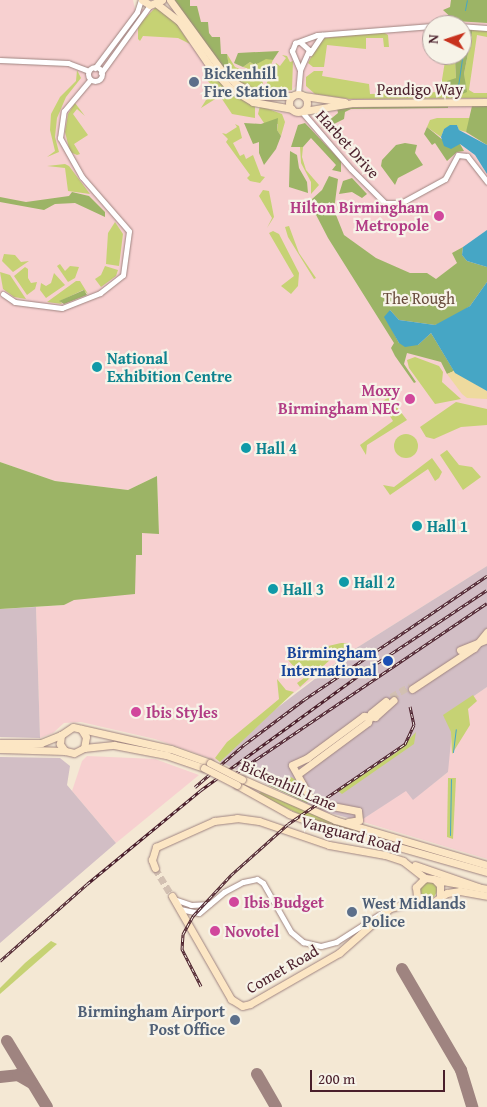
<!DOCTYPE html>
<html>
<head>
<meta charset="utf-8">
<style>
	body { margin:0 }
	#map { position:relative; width:487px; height:1107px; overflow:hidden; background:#f4e8d4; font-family:"Gentium Book Plus",serif }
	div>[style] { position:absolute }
	.built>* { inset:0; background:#f7d0d0 }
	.industrial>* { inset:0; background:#d2bec5 }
	.green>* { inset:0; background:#c6d274 }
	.round { border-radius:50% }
	.forest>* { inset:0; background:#9cb466 }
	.sand>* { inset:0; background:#eeda9e }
	.water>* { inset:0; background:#46a6c5 }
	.stream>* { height:1px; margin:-0.5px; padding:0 0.5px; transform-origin:0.5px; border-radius:0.5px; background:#46a6c5 }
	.taxiway>* { height:12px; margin:-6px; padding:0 6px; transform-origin:6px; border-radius:6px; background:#9f8480 }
	.secondary-tunnel>* { height:7px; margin-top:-3.5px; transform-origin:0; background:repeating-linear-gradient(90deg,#d2c0b2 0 7px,transparent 0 10.5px) }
	.roads { filter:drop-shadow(0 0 1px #9f8480) drop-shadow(0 0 1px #9f8480) }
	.street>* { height:5px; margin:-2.5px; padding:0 2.5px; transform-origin:2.5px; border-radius:2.5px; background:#fff }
	.street>.ring { margin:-2.5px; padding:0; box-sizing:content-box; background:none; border:5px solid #fff; border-radius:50% }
	.secondary>* { height:7px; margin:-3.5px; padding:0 3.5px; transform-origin:3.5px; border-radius:3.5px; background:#fce6c4 }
	.secondary>.ring { margin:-3.5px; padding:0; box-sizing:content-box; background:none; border:7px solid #fce6c4; border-radius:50% }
	.rail>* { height:3px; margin-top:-1.5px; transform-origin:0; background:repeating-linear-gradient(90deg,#f7f3e8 0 4px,#4a1f2b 0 8px); box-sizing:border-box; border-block:1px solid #4a1f2b }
	.bridges { filter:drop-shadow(0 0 1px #9f8480) drop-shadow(0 0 1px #9f8480) }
	.secondary-bridge>* { height:7px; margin:-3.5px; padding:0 3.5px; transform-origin:3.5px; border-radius:3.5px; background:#fce6c4 }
	.dots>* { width:14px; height:14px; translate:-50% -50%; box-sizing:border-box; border:2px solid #f7f3e8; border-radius:50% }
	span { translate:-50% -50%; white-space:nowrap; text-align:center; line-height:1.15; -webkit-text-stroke:4.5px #f7f3e8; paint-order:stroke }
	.service-label { font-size:16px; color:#4e5e75; font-weight:700 }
	.left { translate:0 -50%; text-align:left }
	.right { translate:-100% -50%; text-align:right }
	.street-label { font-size:16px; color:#4a1f2b }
	.hotel-label { font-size:16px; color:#b23c85; font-weight:700 }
	.park-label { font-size:16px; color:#694c3d }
	.culture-label { font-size:16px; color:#0d838f; font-weight:700 }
	.transit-label { font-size:16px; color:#164399; font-weight:700 }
	.north { position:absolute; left:422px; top:15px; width:50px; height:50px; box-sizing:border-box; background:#f7f3e8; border:1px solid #b29e9c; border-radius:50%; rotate:274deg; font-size:14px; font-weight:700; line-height:20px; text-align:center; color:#4a1f2b }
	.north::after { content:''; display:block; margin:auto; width:18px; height:22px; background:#c8321e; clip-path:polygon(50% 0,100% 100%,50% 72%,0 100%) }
	.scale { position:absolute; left:310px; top:1070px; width:135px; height:22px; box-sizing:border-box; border:2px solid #4a1f2b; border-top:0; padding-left:6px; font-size:15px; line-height:18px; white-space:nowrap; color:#4a1f2b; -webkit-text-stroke:4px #f7f3e8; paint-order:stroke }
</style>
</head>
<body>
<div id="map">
	<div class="built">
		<div style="clip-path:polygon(0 0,133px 0,135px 9px,161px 9px,175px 21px,226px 91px,256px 109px,314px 116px,348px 107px,487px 106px,487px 566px,350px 652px,229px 740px,218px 761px,155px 739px,81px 722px,64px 723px,53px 733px,40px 738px,36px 607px,64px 605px,136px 555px,142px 555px,142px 533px,159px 533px,157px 476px,128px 490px,55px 481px,0 462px)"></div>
		<div style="clip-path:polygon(evenodd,189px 0,487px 0,487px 98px,350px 100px,315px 95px,296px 86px,289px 93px,269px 94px,254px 88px,227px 70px,190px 18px,189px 0,432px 25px,462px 25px,462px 55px,432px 55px,432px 25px)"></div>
		<div style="clip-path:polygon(487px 687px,487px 859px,360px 821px,406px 790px,413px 799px,448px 772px,445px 716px)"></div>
		<div style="clip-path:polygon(87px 756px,155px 759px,199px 775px,116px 843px,72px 791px,82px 761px)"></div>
	</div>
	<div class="industrial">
		<div style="clip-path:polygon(487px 566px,487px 687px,445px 716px,452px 731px,448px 772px,413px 800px,406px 791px,360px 821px,322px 811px,220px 762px,273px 711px,350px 652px)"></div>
		<div style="clip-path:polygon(36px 607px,40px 738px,0 737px,0 609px)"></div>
		<div style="clip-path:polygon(0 757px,60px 758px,70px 766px,67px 785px,116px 843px,0 943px)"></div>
	</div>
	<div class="green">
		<div style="clip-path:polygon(155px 8px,161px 9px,175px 21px,190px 44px,178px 38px,143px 36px,140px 41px,138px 39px,138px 25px)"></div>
		<div style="clip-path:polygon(473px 28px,487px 31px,487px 37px,477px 35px,469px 90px,474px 93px,487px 93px,487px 98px,349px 99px,315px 94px,306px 86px,306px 77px,314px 71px,323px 71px,322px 76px,369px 84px,370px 94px,440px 92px,446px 55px,451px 55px,455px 60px,456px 78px,451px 85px,465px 89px,464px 74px)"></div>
		<div style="clip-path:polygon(383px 32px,388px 35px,389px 47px,384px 47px,383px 38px,366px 38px,366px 49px,327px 45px,324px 67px,313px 67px,308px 63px,319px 42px,325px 38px)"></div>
		<div style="clip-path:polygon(227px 54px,235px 67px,261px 78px,263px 83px,261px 93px,241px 84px,224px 69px,229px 67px)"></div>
		<div style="clip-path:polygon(282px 55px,287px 56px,290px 62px,293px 61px,292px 90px,263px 94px,272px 68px,276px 63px,280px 66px,286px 58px)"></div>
		<div style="clip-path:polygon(266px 58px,273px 60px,265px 78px,258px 72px,243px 67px,250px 62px,255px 65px)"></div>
		<div style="clip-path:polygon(77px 70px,81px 78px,66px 97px,57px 118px,55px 137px,59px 152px,47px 157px,55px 151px,50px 130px,51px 114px,60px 97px,76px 81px)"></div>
		<div style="clip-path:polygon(210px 74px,255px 104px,255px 118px,232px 114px,220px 96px,201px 108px,206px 100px,219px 93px,204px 77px)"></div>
		<div style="clip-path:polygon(75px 103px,85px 116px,77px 109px,73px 114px,88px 135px,74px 144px,80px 154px,77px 155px,70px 152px,65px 132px,68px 114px)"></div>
		<div style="clip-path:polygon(260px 106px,282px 114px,285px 122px,281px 136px,277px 130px,278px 124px,264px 123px,258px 114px)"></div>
		<div style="clip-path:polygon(437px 118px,472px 118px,466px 132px,459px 130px,457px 125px,444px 129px,441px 137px,427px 127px,430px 120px)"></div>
		<div style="clip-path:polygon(235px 124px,239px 126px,242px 138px,233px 143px,240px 156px,244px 154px,246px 159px,253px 155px,261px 176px,265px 177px,260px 183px,250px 181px,247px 178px,250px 175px,226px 142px,228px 139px,222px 133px,226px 134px,237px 127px)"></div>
		<div style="clip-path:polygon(300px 147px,303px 147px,302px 157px,306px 170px,319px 185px,311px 194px,311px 182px,301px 163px)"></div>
		<div style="clip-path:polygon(65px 164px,69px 166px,90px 194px,68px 191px,65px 168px,47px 166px)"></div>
		<div style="clip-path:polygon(263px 190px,269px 191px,274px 217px,267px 228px,272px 218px,259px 196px)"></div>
		<div style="clip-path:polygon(115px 222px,123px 234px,119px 266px,106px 264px,108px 233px)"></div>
		<div style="clip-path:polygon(289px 226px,299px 253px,316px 278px,314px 279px,288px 237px,285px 227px)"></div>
		<div style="clip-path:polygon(273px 231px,279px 234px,299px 273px,298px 286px,291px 294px,281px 286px,294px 276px,269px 233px)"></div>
		<div style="clip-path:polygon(4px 254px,15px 255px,21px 262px,29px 261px,13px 272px,2px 261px)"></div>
		<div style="clip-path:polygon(60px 264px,65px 271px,70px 266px,79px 267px,75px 278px,68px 282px,57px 266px)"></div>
		<div style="clip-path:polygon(105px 266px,118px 270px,116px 276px,101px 287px,95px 279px,101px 275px)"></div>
		<div style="clip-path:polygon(25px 267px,28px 269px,28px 278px,31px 283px,37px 282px,35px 289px,27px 295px,14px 276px)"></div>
		<div style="clip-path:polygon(0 272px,10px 275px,26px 299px,14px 297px,3px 289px)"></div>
		<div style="clip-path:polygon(54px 273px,65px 285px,46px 298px,40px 290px,41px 283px,46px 286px,51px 283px)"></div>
		<div style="clip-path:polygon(76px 281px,80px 281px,88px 294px,83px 290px,60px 301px,62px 304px,47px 302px)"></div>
		<div style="clip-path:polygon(415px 357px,439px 366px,443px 372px,442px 382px,461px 399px,435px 404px,409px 368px,407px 360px)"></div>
		<div style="clip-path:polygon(389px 397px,407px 420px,367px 445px,366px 455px,360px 445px,393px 421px,381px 402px)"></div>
		<div style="clip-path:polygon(456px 402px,487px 409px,487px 425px,461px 427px,434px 439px,426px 437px,420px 427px)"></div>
		<div class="round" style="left:394px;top:434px;width:24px;height:24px"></div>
		<div style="clip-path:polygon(447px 450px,459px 465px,472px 467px,481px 477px,463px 490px,440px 455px)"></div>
		<div style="clip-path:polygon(432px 458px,442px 472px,439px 478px,435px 481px,428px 469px,390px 495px,383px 485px,394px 487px)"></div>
		<div style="clip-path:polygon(341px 643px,348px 643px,350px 649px,331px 659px,300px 687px,297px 683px,304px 678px,288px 660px,290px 655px)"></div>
		<div style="clip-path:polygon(277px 679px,286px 690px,294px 692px,220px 762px,215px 758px,227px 742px,279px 699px)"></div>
		<div style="clip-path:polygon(473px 695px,477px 701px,468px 709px,470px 725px,452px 754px,451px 732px,443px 715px)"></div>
		<div style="clip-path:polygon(416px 732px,414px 744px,342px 794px,338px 791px,397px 752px)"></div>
		<div style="clip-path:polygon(291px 777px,299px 782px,304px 797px,274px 783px)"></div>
		<div style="clip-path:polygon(448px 778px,456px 778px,453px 839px,447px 837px)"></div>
		<div style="clip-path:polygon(261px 792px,318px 816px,487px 869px,307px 818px,258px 794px)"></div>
		<div class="round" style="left:419px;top:881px;width:18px;height:18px"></div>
		<div style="clip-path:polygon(51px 941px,57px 944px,0 994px,0 988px,25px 963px)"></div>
	</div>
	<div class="forest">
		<div style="clip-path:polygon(174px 0,190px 0,190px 6px,197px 6px,201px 22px,208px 22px,209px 33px,212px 37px,220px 37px,221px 54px,227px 54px,229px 67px,224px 69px)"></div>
		<div style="clip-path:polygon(451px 0,487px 0,487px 23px,455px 21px,443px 10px,450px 7px)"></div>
		<div style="clip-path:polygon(462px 27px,473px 28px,464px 74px,467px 92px,460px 95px,455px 93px,452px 85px,447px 96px,447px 81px,456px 78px,455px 60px,449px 56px,462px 55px)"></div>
		<div style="clip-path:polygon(279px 51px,273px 60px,266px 59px,255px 65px,250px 62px,243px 67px,234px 63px,238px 53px)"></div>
		<div style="clip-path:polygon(448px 105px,448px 108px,351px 109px,345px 112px,344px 119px,332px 125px,330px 132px,321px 127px,338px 113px,337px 108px)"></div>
		<div style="clip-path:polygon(472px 106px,487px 106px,487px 145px,466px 132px)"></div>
		<div style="clip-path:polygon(278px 118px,277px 130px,281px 136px,276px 149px,264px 165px,259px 153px,259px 142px,253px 144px,244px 123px,261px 124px)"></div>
		<div style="clip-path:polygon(305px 123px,341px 161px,341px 172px,332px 170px,336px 165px,311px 138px,303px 147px,291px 147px,298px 125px)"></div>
		<div style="clip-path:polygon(427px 127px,444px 141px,460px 144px,464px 151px,457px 152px,447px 161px,435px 143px,432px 145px,424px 134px)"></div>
		<div style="clip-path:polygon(405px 143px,417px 145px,415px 153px,423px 165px,398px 178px,395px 185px,381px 166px,382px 160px,396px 145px)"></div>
		<div style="clip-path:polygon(290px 151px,297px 155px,299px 168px,307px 182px,308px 193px,289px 187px)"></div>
		<div style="clip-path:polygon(329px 176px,338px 179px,334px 210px,344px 235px,376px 258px,410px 273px,427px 273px,436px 279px,457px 263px,452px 253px,463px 247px,462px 255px,467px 261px,487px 267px,487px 282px,470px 306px,450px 320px,435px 325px,399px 320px,390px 310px,388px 322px,399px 343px,418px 345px,431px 333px,454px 371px,447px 374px,441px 362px,407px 353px,404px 364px,416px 382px,414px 383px,395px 356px,391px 348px,394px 343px,328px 238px,312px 207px,311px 200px,322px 190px)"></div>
		<div style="clip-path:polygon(352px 178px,367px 194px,362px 198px,352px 192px,339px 194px,343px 181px)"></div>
		<div style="clip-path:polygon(72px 192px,89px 196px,105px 212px,105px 217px,75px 203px,55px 204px,44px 210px,0 202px,0 197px,26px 202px,69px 196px)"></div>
		<div style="clip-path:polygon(84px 290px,87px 295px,64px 304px,59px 301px)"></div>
		<div style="clip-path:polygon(0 462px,55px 481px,128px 490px,157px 476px,159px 534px,142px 533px,142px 555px,136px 555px,135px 594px,74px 600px,64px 605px,0 609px)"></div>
		<div style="clip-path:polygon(274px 783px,304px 797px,309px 801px,307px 803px,268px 785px)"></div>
	</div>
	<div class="sand">
		<div style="clip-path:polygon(454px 371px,487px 391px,487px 399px,467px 398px,462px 394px,447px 374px)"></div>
	</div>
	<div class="water">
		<div style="clip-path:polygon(450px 125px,457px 125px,459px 130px,487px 145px,487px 174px,475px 155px,460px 144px,451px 149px,444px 146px,441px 137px,444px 129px)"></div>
		<div style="clip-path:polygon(487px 230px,487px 267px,467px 261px,462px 255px,463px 247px)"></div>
		<div style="clip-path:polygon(487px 282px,487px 391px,455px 373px,431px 333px,418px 345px,405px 347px,399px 343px,384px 317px,390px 310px,399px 320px,435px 325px,470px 306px)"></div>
	</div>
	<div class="stream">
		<div style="left:465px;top:10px;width:10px;rotate:-79deg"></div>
		<div style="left:457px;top:93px;width:56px;rotate:-81.7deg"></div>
		<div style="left:453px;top:752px;width:23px;rotate:-83deg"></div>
		<div style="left:450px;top:835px;width:56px;rotate:-89deg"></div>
	</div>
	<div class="taxiway">
		<div style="left:402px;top:969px;width:117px;rotate:59.7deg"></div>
		<div style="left:461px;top:1070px;width:39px;rotate:73deg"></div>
		<div style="left:7px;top:1041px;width:77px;rotate:58.8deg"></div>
		<div style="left:257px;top:1074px;width:38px;rotate:60deg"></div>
		<div style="left:0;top:1077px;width:18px;rotate:-6deg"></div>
		<div style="left:18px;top:1075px;width:16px;rotate:30deg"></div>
	</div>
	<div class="secondary-tunnel">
		<div style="left:391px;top:697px;width:22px;rotate:-30deg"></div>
		<div style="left:155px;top:868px;width:33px;rotate:59deg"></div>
	</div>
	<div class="roads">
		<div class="street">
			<div style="left:445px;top:25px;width:42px;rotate:4.1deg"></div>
			<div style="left:310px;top:53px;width:22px;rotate:-56deg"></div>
			<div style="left:0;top:60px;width:68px;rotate:2.5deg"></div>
			<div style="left:68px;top:63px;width:22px;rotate:21deg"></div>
			<div class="ring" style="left:88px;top:67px;width:9px;height:9px"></div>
			<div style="left:95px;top:68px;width:70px;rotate:-53.1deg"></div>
			<div style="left:137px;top:12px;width:13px;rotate:-72deg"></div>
			<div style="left:300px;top:70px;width:22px;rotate:-66deg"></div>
			<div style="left:309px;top:50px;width:12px;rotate:-138deg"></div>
			<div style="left:101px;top:73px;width:84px;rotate:-54.2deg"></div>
			<div style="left:298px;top:94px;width:24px;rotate:-85deg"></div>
			<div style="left:300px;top:70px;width:21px;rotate:-113deg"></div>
			<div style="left:292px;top:51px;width:9px;rotate:-69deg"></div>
			<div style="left:295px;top:43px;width:23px;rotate:-20deg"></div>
			<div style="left:317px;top:35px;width:115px;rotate:-4.5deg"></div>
			<div style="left:302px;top:112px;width:75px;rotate:49.3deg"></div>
			<div style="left:351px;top:169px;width:48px;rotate:45deg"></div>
			<div style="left:385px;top:203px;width:16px"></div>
			<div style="left:401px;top:203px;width:50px;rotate:-28.6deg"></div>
			<div style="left:445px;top:179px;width:27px;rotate:-62deg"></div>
			<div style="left:458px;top:155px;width:9px;rotate:6deg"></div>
			<div style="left:467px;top:156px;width:33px;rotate:52deg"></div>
			<div style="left:3px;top:294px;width:14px;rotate:34deg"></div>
			<div style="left:15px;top:302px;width:47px;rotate:7.3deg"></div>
			<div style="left:62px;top:308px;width:41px;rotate:-21.5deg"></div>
			<div style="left:100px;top:293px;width:29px;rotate:-38deg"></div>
			<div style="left:123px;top:275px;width:44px;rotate:-82.2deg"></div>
			<div style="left:129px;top:231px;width:72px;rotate:-131deg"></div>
			<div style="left:82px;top:177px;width:45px;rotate:-119.4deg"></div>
			<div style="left:60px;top:138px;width:27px;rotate:-82deg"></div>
			<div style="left:64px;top:111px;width:40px;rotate:-50deg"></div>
			<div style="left:174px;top:899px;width:18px;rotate:19deg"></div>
			<div style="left:191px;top:905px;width:18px;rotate:-3deg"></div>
			<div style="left:180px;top:909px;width:19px;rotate:12deg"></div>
			<div style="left:199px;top:913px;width:33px;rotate:-40deg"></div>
			<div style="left:224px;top:892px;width:21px;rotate:-28deg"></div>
			<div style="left:243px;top:882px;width:14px;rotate:-12deg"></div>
			<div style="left:257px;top:879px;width:7px;rotate:34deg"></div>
			<div style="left:263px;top:883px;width:56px;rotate:60.3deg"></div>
			<div style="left:291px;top:932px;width:16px;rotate:40deg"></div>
			<div style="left:303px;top:942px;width:18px;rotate:13deg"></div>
			<div style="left:321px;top:946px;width:16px;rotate:-15deg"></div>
			<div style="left:336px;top:942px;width:56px;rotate:-32.6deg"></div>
		</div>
		<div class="secondary">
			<div style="left:142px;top:0;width:9px;rotate:32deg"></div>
			<div style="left:150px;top:5px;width:13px;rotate:-23deg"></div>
			<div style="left:170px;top:0;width:87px;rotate:53.9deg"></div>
			<div style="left:221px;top:70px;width:19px;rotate:43deg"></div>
			<div style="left:235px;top:83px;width:26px;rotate:29deg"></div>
			<div style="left:258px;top:96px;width:34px"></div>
			<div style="left:157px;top:4px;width:28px;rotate:38deg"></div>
			<div style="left:179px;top:21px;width:53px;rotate:55.7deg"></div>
			<div style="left:209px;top:65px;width:31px;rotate:48deg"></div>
			<div style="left:230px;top:88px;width:27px;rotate:31deg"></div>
			<div style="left:253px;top:102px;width:39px;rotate:10deg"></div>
			<div class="ring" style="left:289px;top:94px;width:11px;height:11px"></div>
			<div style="left:304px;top:96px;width:41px;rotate:8.3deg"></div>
			<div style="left:304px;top:111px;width:50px;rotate:-9.3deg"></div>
			<div style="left:353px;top:103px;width:134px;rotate:-0.4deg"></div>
			<div style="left:460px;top:650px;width:29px;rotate:-22deg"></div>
			<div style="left:412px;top:689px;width:74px;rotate:-33.5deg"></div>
			<div style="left:474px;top:648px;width:21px;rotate:-51deg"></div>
			<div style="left:81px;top:729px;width:9px;rotate:58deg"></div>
			<div style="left:86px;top:737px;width:11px;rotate:100deg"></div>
			<div style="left:84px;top:748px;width:11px;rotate:153deg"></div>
			<div style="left:74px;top:753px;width:9px;rotate:-167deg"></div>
			<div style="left:65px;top:751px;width:9px;rotate:-126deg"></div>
			<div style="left:60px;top:744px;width:9px;rotate:-84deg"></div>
			<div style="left:61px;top:735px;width:14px;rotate:-34deg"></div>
			<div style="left:73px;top:727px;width:100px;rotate:12.7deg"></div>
			<div style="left:171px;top:749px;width:41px;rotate:19.7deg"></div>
			<div style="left:0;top:743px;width:41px"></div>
			<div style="left:41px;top:743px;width:22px;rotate:-22deg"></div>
			<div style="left:84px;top:748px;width:30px;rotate:-6deg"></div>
			<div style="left:114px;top:745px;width:53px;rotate:10.9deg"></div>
			<div style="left:166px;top:755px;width:40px;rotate:18.9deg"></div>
			<div style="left:0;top:749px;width:65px;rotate:1.8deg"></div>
			<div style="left:298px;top:774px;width:87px;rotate:-36.6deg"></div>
			<div style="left:368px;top:722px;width:9px;rotate:-72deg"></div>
			<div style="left:371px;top:713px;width:19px;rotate:-39deg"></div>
			<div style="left:242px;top:779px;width:102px;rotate:23.8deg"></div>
			<div style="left:335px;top:820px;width:159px;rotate:16.5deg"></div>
			<div style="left:237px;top:785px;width:60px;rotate:29.1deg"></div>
			<div style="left:289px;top:814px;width:27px;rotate:20deg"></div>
			<div style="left:314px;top:823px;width:180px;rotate:15.8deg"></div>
			<div style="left:348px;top:822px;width:11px;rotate:-10deg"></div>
			<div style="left:359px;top:820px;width:9px;rotate:-96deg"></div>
			<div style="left:358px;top:811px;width:42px;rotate:-169deg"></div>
			<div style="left:317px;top:803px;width:11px;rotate:-139deg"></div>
			<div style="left:309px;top:796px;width:35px;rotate:-119deg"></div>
			<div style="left:292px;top:765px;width:17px;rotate:-25deg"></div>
			<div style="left:307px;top:758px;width:71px;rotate:-36.4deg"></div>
			<div style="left:364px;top:716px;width:11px;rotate:5deg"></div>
			<div style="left:375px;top:717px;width:25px;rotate:-42deg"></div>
			<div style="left:415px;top:865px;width:67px;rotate:19.2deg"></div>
			<div style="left:155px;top:868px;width:9px;rotate:-111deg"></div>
			<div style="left:152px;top:860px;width:14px;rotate:-73deg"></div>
			<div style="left:156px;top:847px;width:64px;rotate:-24.1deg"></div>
			<div style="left:214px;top:821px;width:23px;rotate:-7deg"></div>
			<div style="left:237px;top:818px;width:22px;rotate:8deg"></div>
			<div style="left:259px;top:821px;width:74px;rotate:18.9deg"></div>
			<div style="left:329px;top:845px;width:57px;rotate:10.1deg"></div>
			<div style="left:385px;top:855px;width:19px;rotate:18deg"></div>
			<div style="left:403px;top:861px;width:28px;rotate:38deg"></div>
			<div style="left:437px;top:880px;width:51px;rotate:10.2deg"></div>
			<div style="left:172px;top:896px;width:119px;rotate:60.2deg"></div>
			<div style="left:231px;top:999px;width:13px;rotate:32deg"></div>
			<div style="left:242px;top:1006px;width:8px;rotate:-14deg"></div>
			<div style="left:250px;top:1004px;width:103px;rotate:-29.8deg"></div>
			<div style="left:339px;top:953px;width:68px;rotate:-41.4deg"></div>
			<div style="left:390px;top:908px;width:31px;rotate:-13deg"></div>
			<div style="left:440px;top:897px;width:12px;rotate:-90deg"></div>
			<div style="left:440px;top:885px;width:8px;rotate:-135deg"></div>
			<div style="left:434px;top:879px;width:9px;rotate:-174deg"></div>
			<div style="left:425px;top:878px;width:13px;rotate:135deg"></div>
			<div style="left:416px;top:887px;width:10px;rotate:84deg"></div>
			<div style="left:417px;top:897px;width:12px;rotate:35deg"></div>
			<div style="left:427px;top:904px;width:5px;rotate:-11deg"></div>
			<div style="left:432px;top:903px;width:18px;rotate:-34deg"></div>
			<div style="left:447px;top:893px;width:13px;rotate:-9deg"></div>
			<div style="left:460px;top:891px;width:27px;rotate:10deg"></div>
		</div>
	</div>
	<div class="rail">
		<div style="left:230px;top:777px;width:310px;rotate:-34.1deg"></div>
		<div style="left:195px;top:787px;width:66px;rotate:-40.7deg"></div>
		<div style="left:245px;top:744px;width:75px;rotate:-36.9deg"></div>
		<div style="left:305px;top:699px;width:220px;rotate:-34.1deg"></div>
		<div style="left:0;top:961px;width:116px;rotate:-41.5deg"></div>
		<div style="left:87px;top:884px;width:148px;rotate:-39.5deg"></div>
		<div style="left:201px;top:790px;width:203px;rotate:-36deg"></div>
		<div style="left:365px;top:671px;width:146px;rotate:-33.6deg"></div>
		<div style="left:201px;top:986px;width:42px;rotate:-117.2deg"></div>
		<div style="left:182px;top:949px;width:15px;rotate:-86deg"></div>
		<div style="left:183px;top:934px;width:21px;rotate:-61deg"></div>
		<div style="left:193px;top:916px;width:56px;rotate:-47.2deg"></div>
		<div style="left:231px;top:875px;width:76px;rotate:-41.8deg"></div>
		<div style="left:288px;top:824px;width:142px;rotate:-34.4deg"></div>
		<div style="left:405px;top:744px;width:21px;rotate:-65deg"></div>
		<div style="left:414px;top:725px;width:19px;rotate:-102deg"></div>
	</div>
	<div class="bridges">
		<div class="secondary-bridge">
			<div style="left:210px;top:763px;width:36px;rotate:27deg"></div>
			<div style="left:204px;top:768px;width:37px;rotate:27deg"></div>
		</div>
	</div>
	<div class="dots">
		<div style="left:194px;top:82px;background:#5c6f8a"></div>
		<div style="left:439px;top:216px;background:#d1479c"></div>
		<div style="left:97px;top:367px;background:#0f9aa8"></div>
		<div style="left:410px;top:399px;background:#d1479c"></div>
		<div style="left:246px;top:448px;background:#0f9aa8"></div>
		<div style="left:417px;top:526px;background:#0f9aa8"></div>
		<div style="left:344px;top:582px;background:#0f9aa8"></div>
		<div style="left:273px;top:589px;background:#0f9aa8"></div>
		<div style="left:388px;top:661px;background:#1a4fb4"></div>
		<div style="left:136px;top:712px;background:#d1479c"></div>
		<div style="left:234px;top:902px;background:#d1479c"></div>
		<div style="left:352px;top:912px;background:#5c6f8a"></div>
		<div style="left:215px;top:931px;background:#d1479c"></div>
		<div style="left:235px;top:1020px;background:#5c6f8a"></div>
	</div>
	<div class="service-label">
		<span class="left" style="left:204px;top:82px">Bickenhill<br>Fire Station</span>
		<span class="left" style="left:362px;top:912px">West Midlands<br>Police</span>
		<span class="right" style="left:225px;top:1020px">Birmingham Airport<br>Post Office</span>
	</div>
	<div class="street-label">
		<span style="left:420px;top:89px">Pendigo Way</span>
		<span style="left:348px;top:144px;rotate:48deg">Harbet Drive</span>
		<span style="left:289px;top:785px;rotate:24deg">Bickenhill Lane</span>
		<span style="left:351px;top:834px;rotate:15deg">Vanguard Road</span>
		<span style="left:282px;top:969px;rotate:-30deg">Comet Road</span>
	</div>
	<div class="hotel-label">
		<span class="right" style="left:429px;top:216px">Hilton Birmingham<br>Metropole</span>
		<span class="right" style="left:400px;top:399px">Moxy<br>Birmingham NEC</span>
		<span class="left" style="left:146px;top:712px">Ibis Styles</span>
		<span class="left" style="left:244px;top:902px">Ibis Budget</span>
		<span class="left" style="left:225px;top:931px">Novotel</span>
	</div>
	<div class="park-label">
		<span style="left:419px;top:298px">The Rough</span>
	</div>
	<div class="culture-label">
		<span class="left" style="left:107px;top:367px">National<br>Exhibition Centre</span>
		<span class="left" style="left:256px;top:448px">Hall 4</span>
		<span class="left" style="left:427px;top:526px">Hall 1</span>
		<span class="left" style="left:354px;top:582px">Hall 2</span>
		<span class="left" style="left:283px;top:589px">Hall 3</span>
	</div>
	<div class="transit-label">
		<span class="right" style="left:377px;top:661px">Birmingham<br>International</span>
	</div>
	<div class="north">N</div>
	<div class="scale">200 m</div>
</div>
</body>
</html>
